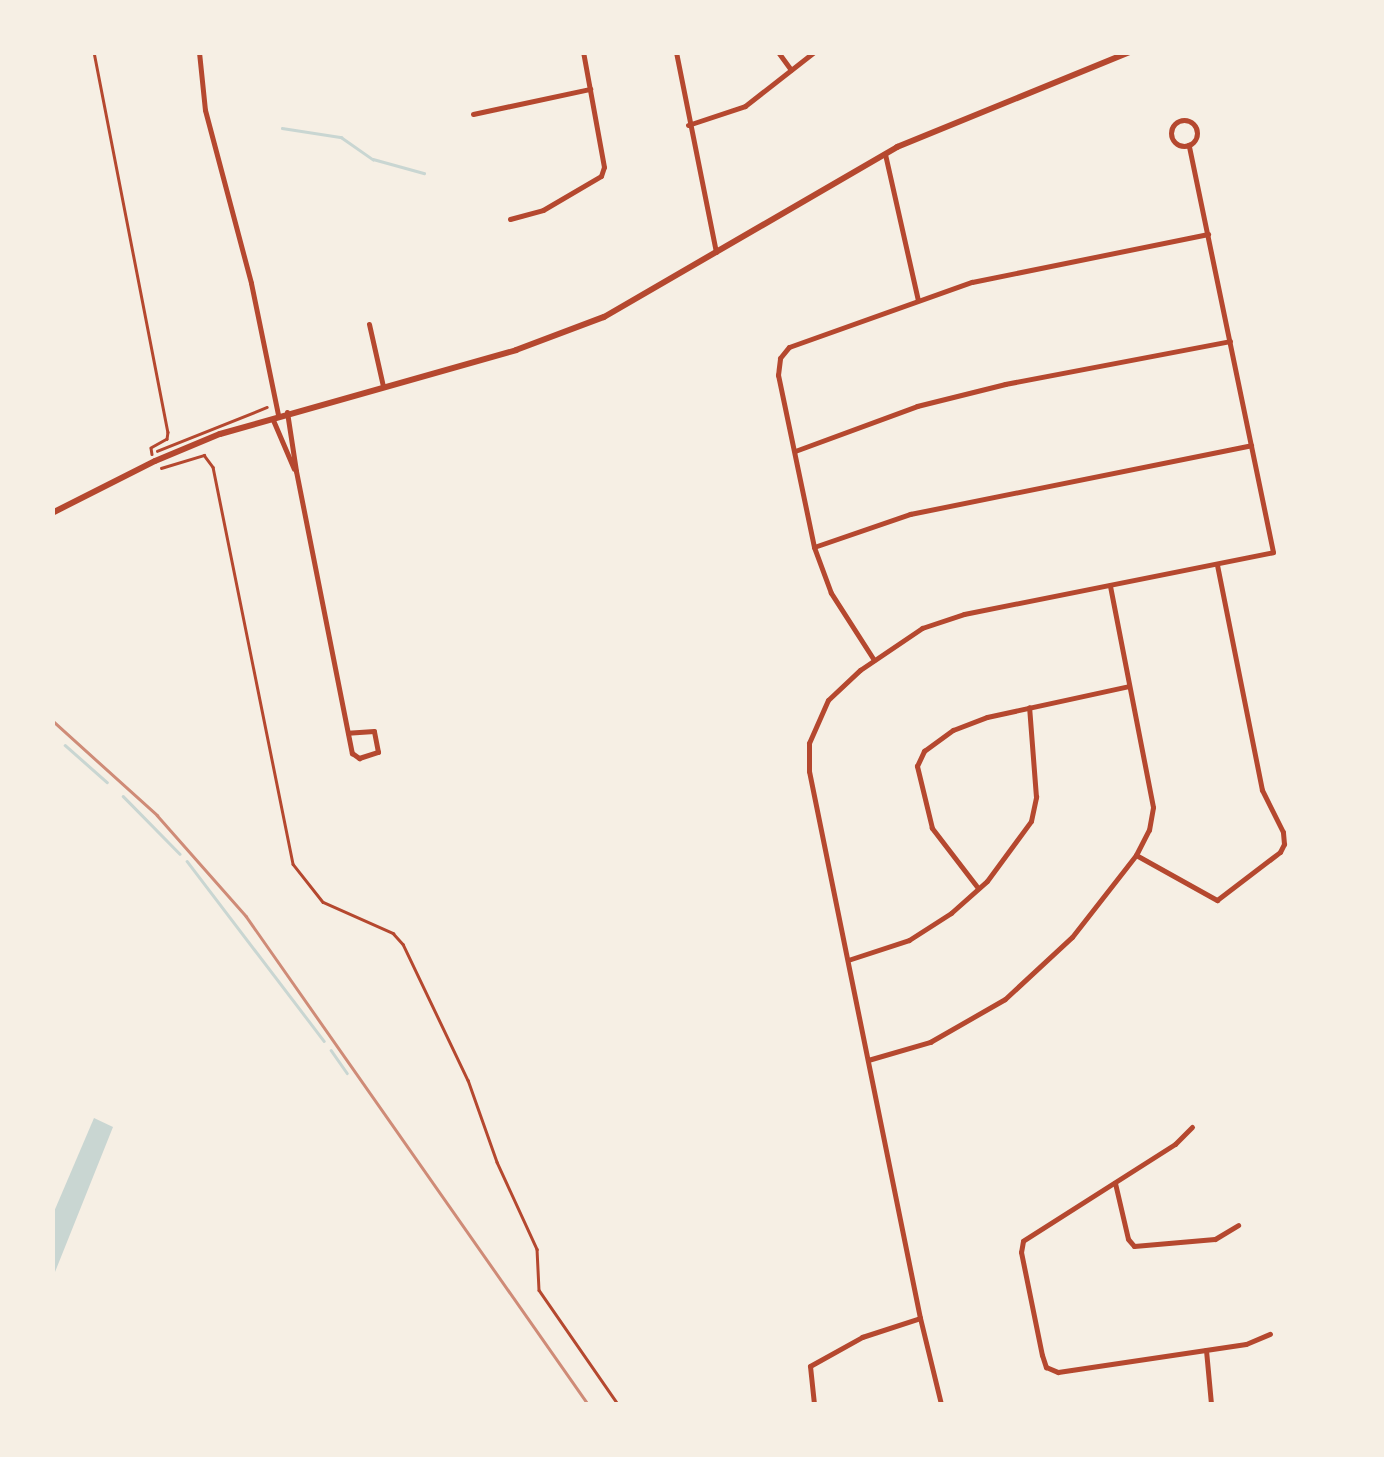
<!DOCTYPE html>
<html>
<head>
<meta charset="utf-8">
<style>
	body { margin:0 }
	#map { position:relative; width:1384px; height:1457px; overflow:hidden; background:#f6efe4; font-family:"Golos Text",sans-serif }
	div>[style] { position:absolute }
	.water>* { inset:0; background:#c9d6d2 }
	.stream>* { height:2.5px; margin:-1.25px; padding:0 1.25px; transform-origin:1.25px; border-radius:1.25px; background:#c9d6d2 }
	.path>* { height:2.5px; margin:-1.25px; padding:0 1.25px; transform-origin:1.25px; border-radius:1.25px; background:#b5482f }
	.minor>* { height:5px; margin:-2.5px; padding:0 2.5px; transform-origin:2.5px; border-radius:2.5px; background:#b5482f }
	.minor>.ring { margin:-2.5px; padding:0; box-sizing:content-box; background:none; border:5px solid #b5482f; border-radius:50% }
	.tertiary>* { height:6px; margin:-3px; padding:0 3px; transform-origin:3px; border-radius:3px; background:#b5482f }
	.rail>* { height:2.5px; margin:-1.25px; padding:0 1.25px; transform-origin:1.25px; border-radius:1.25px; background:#cf8b77 }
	span { translate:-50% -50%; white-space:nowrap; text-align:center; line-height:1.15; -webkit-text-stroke:10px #f6efe4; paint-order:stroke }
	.frame { position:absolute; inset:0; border:55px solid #f6efe4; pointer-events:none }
</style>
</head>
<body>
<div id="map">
	<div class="water">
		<div style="clip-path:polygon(94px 1118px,113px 1127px,53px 1277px,53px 1214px)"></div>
	</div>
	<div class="stream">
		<div style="left:282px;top:128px;width:60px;rotate:8.7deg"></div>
		<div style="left:341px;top:137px;width:39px;rotate:35deg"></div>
		<div style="left:373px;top:159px;width:53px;rotate:15.4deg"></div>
		<div style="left:65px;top:745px;width:56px;rotate:41.4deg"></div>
		<div style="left:123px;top:796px;width:81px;rotate:45.5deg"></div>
		<div style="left:187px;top:861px;width:226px;rotate:52.7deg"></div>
		<div style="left:331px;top:1050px;width:28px;rotate:55deg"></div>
	</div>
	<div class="path">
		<div style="left:94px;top:52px;width:387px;rotate:79deg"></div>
		<div style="left:168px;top:432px;width:7px;rotate:98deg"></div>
		<div style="left:167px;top:439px;width:18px;rotate:151deg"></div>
		<div style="left:151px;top:448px;width:6px;rotate:81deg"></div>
		<div style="left:157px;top:451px;width:118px;rotate:-21.8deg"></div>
		<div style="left:161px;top:468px;width:45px;rotate:-16.8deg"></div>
		<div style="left:204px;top:455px;width:15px;rotate:53deg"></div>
		<div style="left:213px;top:467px;width:405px;rotate:78.6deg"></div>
		<div style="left:293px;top:864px;width:48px;rotate:51.7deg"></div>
		<div style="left:323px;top:902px;width:77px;rotate:23.9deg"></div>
		<div style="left:393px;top:933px;width:15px;rotate:48deg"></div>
		<div style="left:403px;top:944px;width:151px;rotate:64.5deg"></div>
		<div style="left:468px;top:1080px;width:87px;rotate:70.5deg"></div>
		<div style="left:497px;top:1162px;width:96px;rotate:65.3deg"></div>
		<div style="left:537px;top:1249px;width:41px;rotate:87.2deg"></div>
		<div style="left:539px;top:1290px;width:139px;rotate:55.3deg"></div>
	</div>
	<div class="minor">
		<div style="left:199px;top:52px;width:58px;rotate:84.1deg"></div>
		<div style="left:205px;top:110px;width:179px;rotate:75.1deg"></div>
		<div style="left:251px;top:283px;width:135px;rotate:78.4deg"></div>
		<div style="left:676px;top:52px;width:204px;rotate:78.7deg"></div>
		<div style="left:778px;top:52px;width:22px;rotate:54deg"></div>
		<div style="left:473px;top:114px;width:120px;rotate:-12.1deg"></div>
		<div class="ring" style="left:1171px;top:120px;width:21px;height:21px"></div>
		<div style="left:688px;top:125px;width:60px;rotate:-18.4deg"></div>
		<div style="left:745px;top:106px;width:88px;rotate:-38deg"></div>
		<div style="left:885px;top:154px;width:150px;rotate:77.3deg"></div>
		<div style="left:510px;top:219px;width:34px;rotate:-15deg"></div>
		<div style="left:543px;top:210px;width:67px;rotate:-30.4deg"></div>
		<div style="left:601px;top:176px;width:9px;rotate:-72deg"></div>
		<div style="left:604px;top:167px;width:117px;rotate:-100.3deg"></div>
		<div style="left:369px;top:324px;width:64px;rotate:77.3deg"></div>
		<div style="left:287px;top:412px;width:60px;rotate:81.3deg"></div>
		<div style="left:296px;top:471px;width:288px;rotate:78.8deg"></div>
		<div style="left:352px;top:753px;width:9px;rotate:36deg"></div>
		<div style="left:359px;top:758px;width:20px;rotate:-18deg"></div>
		<div style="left:378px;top:752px;width:21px;rotate:-101deg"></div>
		<div style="left:374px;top:731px;width:26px;rotate:176deg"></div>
		<div style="left:273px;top:420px;width:53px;rotate:66.8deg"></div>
		<div style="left:795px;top:451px;width:130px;rotate:-20.2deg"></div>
		<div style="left:917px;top:406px;width:91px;rotate:-14deg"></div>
		<div style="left:1005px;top:384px;width:229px;rotate:-10.8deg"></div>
		<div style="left:814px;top:547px;width:102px;rotate:-19deg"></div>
		<div style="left:910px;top:514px;width:348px;rotate:-11.4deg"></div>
		<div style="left:874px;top:660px;width:80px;rotate:-122.7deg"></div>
		<div style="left:831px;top:593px;width:49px;rotate:-110.3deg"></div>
		<div style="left:814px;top:547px;width:176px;rotate:-101.8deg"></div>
		<div style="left:778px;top:375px;width:17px;rotate:-83deg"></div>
		<div style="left:780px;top:358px;width:14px;rotate:-51deg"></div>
		<div style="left:789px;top:347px;width:194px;rotate:-19.6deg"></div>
		<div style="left:972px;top:282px;width:241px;rotate:-11.5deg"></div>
		<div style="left:1136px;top:855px;width:93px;rotate:29.1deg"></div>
		<div style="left:1217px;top:900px;width:79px;rotate:-37.3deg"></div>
		<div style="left:1280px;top:852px;width:9px;rotate:-63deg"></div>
		<div style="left:1284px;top:844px;width:12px;rotate:-95deg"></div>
		<div style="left:1283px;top:832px;width:47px;rotate:-116.6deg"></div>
		<div style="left:1262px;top:790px;width:230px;rotate:-101.3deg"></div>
		<div style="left:978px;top:888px;width:76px;rotate:-127.5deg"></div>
		<div style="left:932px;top:828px;width:64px;rotate:-103.6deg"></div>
		<div style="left:917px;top:766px;width:17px;rotate:-65deg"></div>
		<div style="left:924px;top:751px;width:36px;rotate:-36deg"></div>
		<div style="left:953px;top:730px;width:36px;rotate:-21deg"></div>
		<div style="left:987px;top:717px;width:145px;rotate:-12.3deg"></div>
		<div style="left:848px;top:960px;width:64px;rotate:-18.2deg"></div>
		<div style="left:909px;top:940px;width:50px;rotate:-32.7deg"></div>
		<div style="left:951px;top:913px;width:48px;rotate:-41.6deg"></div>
		<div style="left:987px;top:881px;width:74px;rotate:-53.7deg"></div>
		<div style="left:1031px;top:821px;width:25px;rotate:-78deg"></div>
		<div style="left:1036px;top:797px;width:90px;rotate:-94.4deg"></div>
		<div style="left:868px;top:1060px;width:65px;rotate:-16.2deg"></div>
		<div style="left:930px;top:1042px;width:86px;rotate:-29.8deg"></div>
		<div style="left:1005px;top:999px;width:91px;rotate:-42.8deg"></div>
		<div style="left:1072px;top:937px;width:104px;rotate:-52deg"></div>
		<div style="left:1136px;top:855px;width:28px;rotate:-63deg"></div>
		<div style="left:1149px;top:830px;width:23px;rotate:-80deg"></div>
		<div style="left:1153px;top:807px;width:226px;rotate:-101deg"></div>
		<div style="left:1192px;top:1127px;width:24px;rotate:135deg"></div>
		<div style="left:1175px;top:1144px;width:180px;rotate:147.5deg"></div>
		<div style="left:1023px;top:1241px;width:11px;rotate:100deg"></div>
		<div style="left:1021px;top:1252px;width:105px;rotate:78.5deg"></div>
		<div style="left:1042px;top:1355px;width:13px;rotate:72deg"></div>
		<div style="left:1046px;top:1367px;width:13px;rotate:23deg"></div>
		<div style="left:1058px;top:1372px;width:190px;rotate:-8.5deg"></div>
		<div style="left:1246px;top:1344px;width:26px;rotate:-23deg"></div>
		<div style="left:1115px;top:1183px;width:57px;rotate:76.9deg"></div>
		<div style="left:1128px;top:1239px;width:9px;rotate:49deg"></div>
		<div style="left:1134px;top:1246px;width:81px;rotate:-4.9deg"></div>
		<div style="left:1215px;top:1239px;width:27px;rotate:-31deg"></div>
		<div style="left:1206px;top:1350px;width:54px;rotate:84.7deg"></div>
		<div style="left:814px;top:1404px;width:38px;rotate:-96deg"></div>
		<div style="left:810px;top:1366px;width:60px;rotate:-29.1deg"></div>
		<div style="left:862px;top:1337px;width:61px;rotate:-18.1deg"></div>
		<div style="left:941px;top:1404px;width:89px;rotate:-103.7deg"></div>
		<div style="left:920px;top:1318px;width:558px;rotate:-101.47deg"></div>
		<div style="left:809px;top:771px;width:28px;rotate:-90deg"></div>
		<div style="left:809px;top:743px;width:47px;rotate:-66.2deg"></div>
		<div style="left:828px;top:700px;width:44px;rotate:-43.2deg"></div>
		<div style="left:860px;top:670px;width:75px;rotate:-34.1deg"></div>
		<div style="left:922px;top:628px;width:44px;rotate:-18.4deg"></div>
		<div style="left:964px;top:614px;width:315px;rotate:-11.3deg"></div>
		<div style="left:1273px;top:552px;width:416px;rotate:-101.7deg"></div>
	</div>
	<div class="tertiary">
		<div style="left:52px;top:513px;width:115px;rotate:-26.8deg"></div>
		<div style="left:155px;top:461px;width:70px;rotate:-22.6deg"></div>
		<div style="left:220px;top:434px;width:308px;rotate:-15.8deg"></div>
		<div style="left:516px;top:350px;width:94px;rotate:-20.6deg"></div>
		<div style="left:604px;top:317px;width:339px;rotate:-30.1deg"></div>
		<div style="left:897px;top:147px;width:252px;rotate:-22.2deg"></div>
	</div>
	<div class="rail">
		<div style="left:52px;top:720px;width:142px;rotate:42.1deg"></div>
		<div style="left:157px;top:815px;width:135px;rotate:48.6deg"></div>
		<div style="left:246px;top:916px;width:596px;rotate:54.98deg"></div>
	</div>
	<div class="frame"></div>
</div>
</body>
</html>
